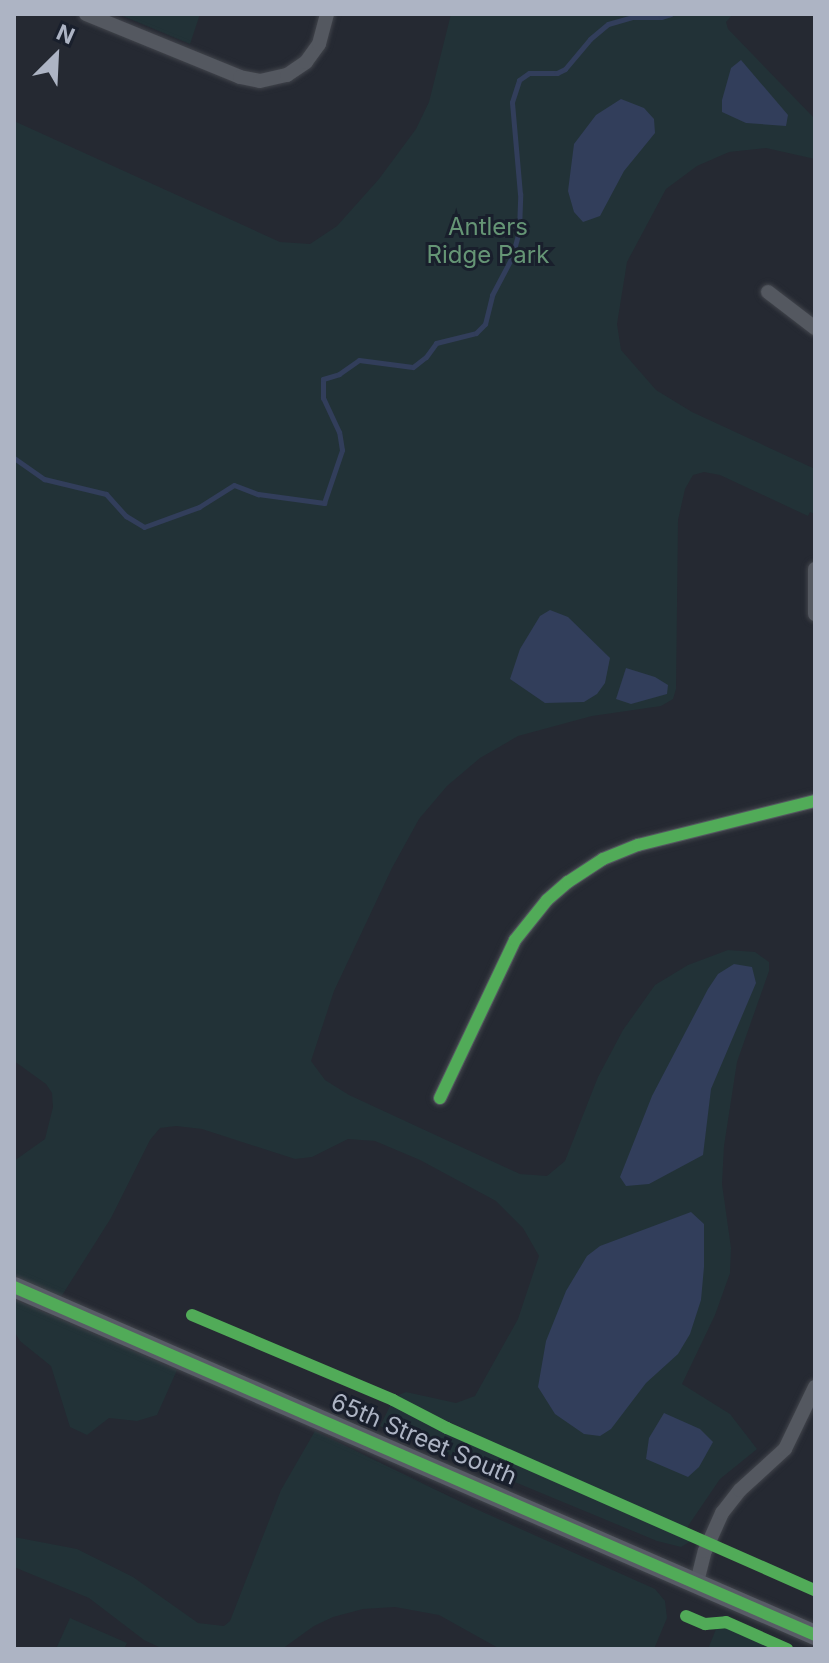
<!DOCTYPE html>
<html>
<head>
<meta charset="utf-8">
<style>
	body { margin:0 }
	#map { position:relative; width:829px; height:1663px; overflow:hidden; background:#252932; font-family:Inter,sans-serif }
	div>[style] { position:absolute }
	.green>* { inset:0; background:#223237 }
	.water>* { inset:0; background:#323e5b }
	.stream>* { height:5px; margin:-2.5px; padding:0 2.5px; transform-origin:2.5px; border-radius:2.5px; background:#323e5b }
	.roads { filter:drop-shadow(0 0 2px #41444b) drop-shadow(0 0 2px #41444b) }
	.street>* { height:14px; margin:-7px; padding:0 7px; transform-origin:7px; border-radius:7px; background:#545860 }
	.secondary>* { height:20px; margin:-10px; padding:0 10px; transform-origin:10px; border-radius:10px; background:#585c66 }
	.cycleway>* { height:12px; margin:-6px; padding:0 6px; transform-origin:6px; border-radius:6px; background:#51ab58 }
	span { translate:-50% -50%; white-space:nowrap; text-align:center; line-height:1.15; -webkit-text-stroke:6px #191f2c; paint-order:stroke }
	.park-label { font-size:24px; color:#659575 }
	.street-label { font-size:24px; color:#adb4c4 }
	.frame { position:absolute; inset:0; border:16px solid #adb4c4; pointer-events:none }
	.north { position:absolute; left:16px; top:16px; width:80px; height:80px; -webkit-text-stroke:6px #191f2c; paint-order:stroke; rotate:24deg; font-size:22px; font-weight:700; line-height:32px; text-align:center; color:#adb4c4 }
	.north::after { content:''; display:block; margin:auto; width:28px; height:36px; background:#adb4c4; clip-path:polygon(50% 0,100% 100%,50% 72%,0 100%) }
</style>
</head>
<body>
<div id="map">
	<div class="green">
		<div style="clip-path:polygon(118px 14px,200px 14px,190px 44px)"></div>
		<div style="clip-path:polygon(451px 14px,733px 14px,726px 22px,728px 29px,815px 119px,815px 159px,766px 148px,729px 152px,697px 166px,666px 189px,627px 262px,617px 324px,621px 350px,656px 390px,692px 412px,815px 469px,815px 514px,810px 512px,808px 516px,720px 475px,704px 472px,693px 475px,685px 489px,678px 520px,676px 689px,673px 699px,661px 706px,592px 716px,518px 736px,480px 758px,447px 786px,419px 819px,392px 868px,334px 991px,311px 1061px,325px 1080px,349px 1095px,520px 1174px,547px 1176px,565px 1161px,598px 1077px,623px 1030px,655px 985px,688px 965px,728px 950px,755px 952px,769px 962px,769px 971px,737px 1062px,724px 1146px,722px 1184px,731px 1248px,730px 1273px,715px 1315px,682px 1384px,730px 1414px,757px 1449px,720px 1479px,686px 1529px,394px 1397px,406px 1392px,456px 1403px,475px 1396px,518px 1319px,539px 1256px,523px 1228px,496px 1201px,420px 1160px,375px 1141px,348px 1139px,312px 1157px,295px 1159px,202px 1129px,176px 1126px,160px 1128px,150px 1140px,111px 1218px,61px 1297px,14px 1276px,14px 1161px,45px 1139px,53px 1107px,52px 1093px,46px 1084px,14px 1061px,14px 121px,280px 242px,310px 244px,337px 226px,379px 179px,416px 129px,429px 102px)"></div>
		<div style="clip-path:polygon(16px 1300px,177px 1370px,157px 1415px,137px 1421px,109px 1418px,87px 1435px,70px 1427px,51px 1366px,20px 1341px,14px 1331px)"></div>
		<div style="clip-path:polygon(391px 1404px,436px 1427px,691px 1541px,681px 1547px,657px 1541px,380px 1426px)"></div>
		<div style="clip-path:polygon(315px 1431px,467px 1505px,655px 1589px,665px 1601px,667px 1618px,654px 1649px,500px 1649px,439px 1615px,395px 1607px,363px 1609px,333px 1617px,314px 1626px,282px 1649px,163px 1649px,144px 1640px,89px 1598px,14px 1567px,14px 1537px,77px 1549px,133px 1577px,198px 1623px,224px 1626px,230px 1621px,281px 1490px)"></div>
		<div style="clip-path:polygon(70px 1618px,127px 1643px,124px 1649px,56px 1649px)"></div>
		<div style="clip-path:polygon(718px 1624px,730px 1628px,778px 1649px,708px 1649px)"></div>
	</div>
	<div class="water">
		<div style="clip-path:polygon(741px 60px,788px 115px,786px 126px,746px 123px,722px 112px,722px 100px,731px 68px)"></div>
		<div style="clip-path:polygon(621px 99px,644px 108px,654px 119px,655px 133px,624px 171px,600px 216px,583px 222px,574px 212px,568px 191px,574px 144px,596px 115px)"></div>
		<div style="clip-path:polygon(550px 610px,568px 617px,610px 658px,605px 683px,597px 694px,584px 702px,545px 703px,510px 679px,520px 649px,540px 616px)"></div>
		<div style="clip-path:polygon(626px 668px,655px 677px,668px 685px,667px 694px,631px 704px,616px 699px)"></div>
		<div style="clip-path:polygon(734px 964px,752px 967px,756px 983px,711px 1089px,703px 1155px,649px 1184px,626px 1186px,620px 1177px,652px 1096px,708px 989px,718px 974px)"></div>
		<div style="clip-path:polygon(691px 1212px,704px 1224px,704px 1267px,701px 1300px,690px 1334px,678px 1354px,646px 1383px,611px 1429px,600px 1436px,584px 1434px,555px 1414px,538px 1387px,546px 1341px,566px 1291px,587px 1256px,600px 1246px)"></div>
		<div style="clip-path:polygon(664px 1413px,700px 1429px,713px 1442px,699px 1467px,688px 1477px,646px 1459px,649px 1438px)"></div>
	</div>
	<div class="stream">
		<div style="left:14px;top:458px;width:37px;rotate:35deg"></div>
		<div style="left:44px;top:479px;width:64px;rotate:13.6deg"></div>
		<div style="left:106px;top:494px;width:30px;rotate:48deg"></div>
		<div style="left:126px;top:516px;width:21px;rotate:31deg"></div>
		<div style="left:144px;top:527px;width:59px;rotate:-20deg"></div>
		<div style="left:199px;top:507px;width:41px;rotate:-32.2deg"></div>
		<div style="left:234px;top:485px;width:26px;rotate:21deg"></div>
		<div style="left:258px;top:494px;width:67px;rotate:7.8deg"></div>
		<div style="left:324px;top:503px;width:56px;rotate:-71.2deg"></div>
		<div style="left:342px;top:450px;width:18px;rotate:-99deg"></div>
		<div style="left:339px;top:432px;width:38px;rotate:-115deg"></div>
		<div style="left:323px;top:398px;width:19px;rotate:-90deg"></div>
		<div style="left:323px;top:379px;width:17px;rotate:-17deg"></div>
		<div style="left:339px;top:374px;width:24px;rotate:-35deg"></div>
		<div style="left:359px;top:360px;width:54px;rotate:7.4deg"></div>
		<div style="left:413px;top:367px;width:16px;rotate:-38deg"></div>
		<div style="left:426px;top:357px;width:17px;rotate:-54deg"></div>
		<div style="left:436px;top:343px;width:41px;rotate:-14deg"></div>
		<div style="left:476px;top:333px;width:13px;rotate:-45deg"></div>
		<div style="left:485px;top:324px;width:30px;rotate:-76deg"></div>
		<div style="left:492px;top:295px;width:43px;rotate:-62.2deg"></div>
		<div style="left:512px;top:257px;width:27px;rotate:-75deg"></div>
		<div style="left:519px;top:231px;width:37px;rotate:-88deg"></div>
		<div style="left:520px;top:194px;width:92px;rotate:-95deg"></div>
		<div style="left:512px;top:102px;width:23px;rotate:-72deg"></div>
		<div style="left:519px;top:80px;width:12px;rotate:-35deg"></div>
		<div style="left:529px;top:73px;width:28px"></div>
		<div style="left:557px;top:73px;width:9px;rotate:-27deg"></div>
		<div style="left:565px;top:69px;width:39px;rotate:-50deg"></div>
		<div style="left:590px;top:39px;width:23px;rotate:-40deg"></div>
		<div style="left:608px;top:24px;width:25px;rotate:-16deg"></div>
		<div style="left:632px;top:17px;width:29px"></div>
		<div style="left:661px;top:17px;width:10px;rotate:-17deg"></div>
	</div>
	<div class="roads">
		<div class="street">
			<div style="left:86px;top:14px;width:166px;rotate:22.2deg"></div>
			<div style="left:240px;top:77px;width:20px;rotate:11deg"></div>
			<div style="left:260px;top:81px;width:28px;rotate:-13deg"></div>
			<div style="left:287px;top:75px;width:23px;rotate:-34deg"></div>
			<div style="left:306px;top:62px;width:22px;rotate:-54deg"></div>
			<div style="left:319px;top:44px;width:31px;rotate:-75deg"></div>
			<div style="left:768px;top:292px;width:59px;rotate:37.5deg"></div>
			<div style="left:815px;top:569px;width:45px;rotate:90deg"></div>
			<div style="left:440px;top:1098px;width:175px;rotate:-64.6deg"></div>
			<div style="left:515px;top:940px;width:51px;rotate:-51.3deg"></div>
			<div style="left:547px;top:900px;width:28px;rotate:-41deg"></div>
			<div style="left:568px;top:882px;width:42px;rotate:-33.3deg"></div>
			<div style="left:603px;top:859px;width:38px;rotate:-22deg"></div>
			<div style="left:638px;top:845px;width:182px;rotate:-14deg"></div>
			<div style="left:697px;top:1582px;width:32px;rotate:-76deg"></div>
			<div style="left:705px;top:1551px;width:42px;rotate:-65.9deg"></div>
			<div style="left:722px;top:1513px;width:29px;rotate:-52deg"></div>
			<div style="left:740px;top:1490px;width:61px;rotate:-42.3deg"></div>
			<div style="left:785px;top:1449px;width:69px;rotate:-64.2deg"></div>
		</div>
		<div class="secondary">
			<div style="left:14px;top:1287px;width:873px;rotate:23.48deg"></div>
		</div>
	</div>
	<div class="cycleway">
		<div style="left:440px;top:1098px;width:175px;rotate:-64.6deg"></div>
		<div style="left:515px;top:940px;width:51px;rotate:-51.3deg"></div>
		<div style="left:547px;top:900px;width:28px;rotate:-41deg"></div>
		<div style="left:568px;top:882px;width:42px;rotate:-33.3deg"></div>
		<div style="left:603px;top:859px;width:38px;rotate:-22deg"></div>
		<div style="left:638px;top:845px;width:182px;rotate:-14deg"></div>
		<div style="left:14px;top:1287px;width:873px;rotate:23.48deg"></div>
		<div style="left:192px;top:1315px;width:218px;rotate:22.9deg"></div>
		<div style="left:393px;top:1400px;width:61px;rotate:27.4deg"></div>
		<div style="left:447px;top:1428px;width:402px;rotate:23.8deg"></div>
		<div style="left:686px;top:1616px;width:21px;rotate:23deg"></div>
		<div style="left:705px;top:1624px;width:21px;rotate:-5deg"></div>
		<div style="left:726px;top:1622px;width:67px;rotate:23.9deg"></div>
	</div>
	<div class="park-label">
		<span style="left:488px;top:241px">Antlers<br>Ridge Park</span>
	</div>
	<div class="street-label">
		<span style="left:424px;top:1439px;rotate:23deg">65th Street South</span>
	</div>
	<div class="frame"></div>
	<div class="north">N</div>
</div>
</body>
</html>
